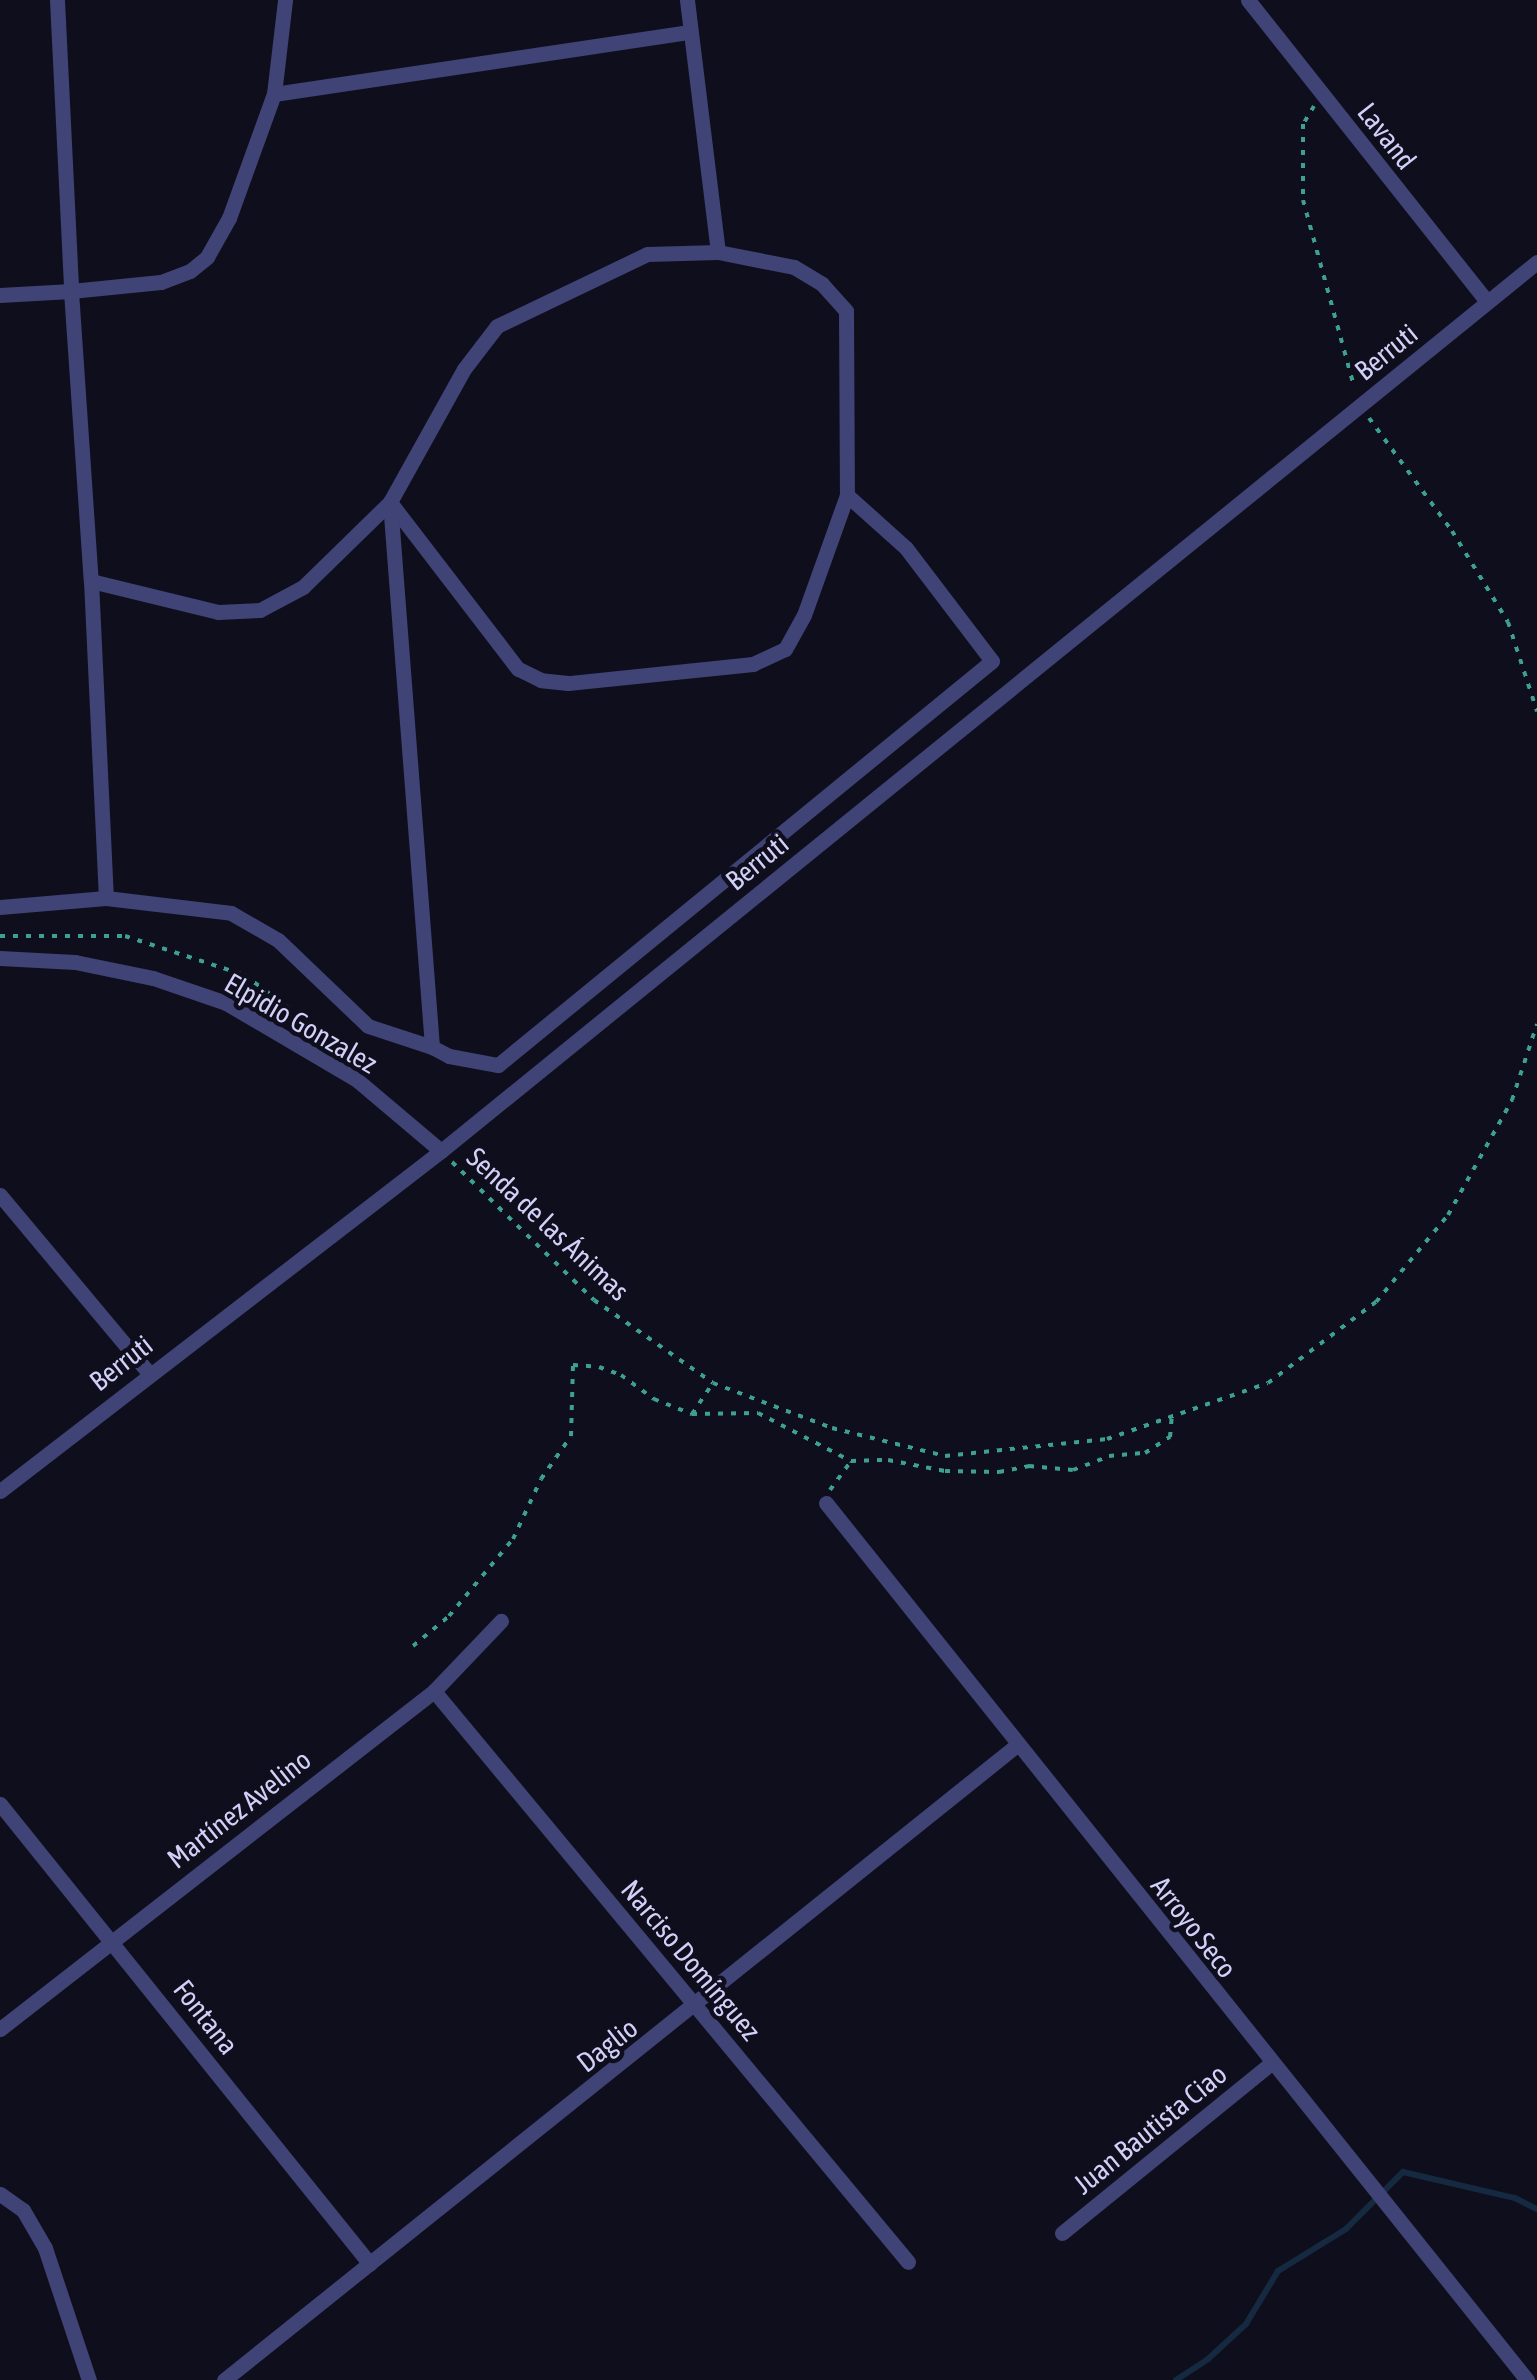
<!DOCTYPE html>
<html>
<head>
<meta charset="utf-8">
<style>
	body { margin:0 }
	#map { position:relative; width:1537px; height:2380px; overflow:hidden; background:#0f0e1c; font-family:"Asap Condensed",sans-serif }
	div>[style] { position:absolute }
	.stream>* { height:6px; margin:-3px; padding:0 3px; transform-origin:3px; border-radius:3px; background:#152940 }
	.path>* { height:4px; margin-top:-2px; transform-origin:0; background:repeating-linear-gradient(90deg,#3da090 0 5px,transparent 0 13px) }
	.minor>* { height:15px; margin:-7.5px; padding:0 7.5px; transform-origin:7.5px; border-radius:7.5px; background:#3f4375 }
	span { translate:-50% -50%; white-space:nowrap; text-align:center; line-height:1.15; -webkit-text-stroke:9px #0f0e1c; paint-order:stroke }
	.street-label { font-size:28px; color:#d0d0f9 }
</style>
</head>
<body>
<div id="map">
	<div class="stream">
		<div style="left:1176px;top:2380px;width:38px;rotate:-33deg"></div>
		<div style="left:1208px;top:2359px;width:52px;rotate:-42.6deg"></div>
		<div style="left:1246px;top:2324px;width:62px;rotate:-58.9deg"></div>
		<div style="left:1278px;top:2271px;width:80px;rotate:-31.7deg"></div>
		<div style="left:1346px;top:2229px;width:81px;rotate:-45deg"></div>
		<div style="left:1403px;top:2172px;width:115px;rotate:13.1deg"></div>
		<div style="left:1515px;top:2198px;width:25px;rotate:27deg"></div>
	</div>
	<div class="path">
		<div style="left:1314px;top:106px;width:21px;rotate:121deg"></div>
		<div style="left:1303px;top:124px;width:76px;rotate:90deg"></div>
		<div style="left:1303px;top:200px;width:194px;rotate:74.7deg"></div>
		<div style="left:1369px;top:418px;width:140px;rotate:53.7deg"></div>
		<div style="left:1452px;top:531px;width:107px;rotate:58.4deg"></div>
		<div style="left:1508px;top:622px;width:94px;rotate:72deg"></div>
		<div style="left:0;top:936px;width:125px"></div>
		<div style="left:125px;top:936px;width:125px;rotate:18.1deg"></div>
		<div style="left:244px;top:975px;width:157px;rotate:36.2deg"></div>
		<div style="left:452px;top:1162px;width:198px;rotate:44.2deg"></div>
		<div style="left:594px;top:1300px;width:145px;rotate:34.9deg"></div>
		<div style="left:713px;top:1383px;width:127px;rotate:20.7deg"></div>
		<div style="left:832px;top:1428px;width:116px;rotate:13.9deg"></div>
		<div style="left:945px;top:1456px;width:163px;rotate:-6deg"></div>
		<div style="left:1107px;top:1439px;width:170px;rotate:-19.2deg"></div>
		<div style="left:1268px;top:1383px;width:135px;rotate:-36.9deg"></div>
		<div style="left:1376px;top:1302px;width:113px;rotate:-50.4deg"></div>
		<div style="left:1448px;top:1215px;width:132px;rotate:-60.9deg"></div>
		<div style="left:1512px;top:1100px;width:80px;rotate:-71.8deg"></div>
		<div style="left:692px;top:1414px;width:66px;rotate:-0.9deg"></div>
		<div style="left:758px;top:1413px;width:105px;rotate:27.3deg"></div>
		<div style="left:830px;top:1490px;width:36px;rotate:-54deg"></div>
		<div style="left:851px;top:1461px;width:37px;rotate:-2deg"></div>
		<div style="left:888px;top:1460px;width:58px;rotate:10.9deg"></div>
		<div style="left:945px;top:1471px;width:54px;rotate:1.1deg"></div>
		<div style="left:999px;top:1472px;width:31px;rotate:-11deg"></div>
		<div style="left:1029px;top:1466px;width:44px;rotate:5.2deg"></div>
		<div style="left:1073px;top:1470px;width:39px;rotate:-21deg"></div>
		<div style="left:1109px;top:1456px;width:36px;rotate:-5deg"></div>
		<div style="left:1145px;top:1453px;width:30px;rotate:-33deg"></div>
		<div style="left:1170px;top:1437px;width:21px;rotate:-85deg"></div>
		<div style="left:413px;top:1646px;width:47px;rotate:-39.8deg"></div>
		<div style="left:449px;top:1616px;width:100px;rotate:-50.3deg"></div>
		<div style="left:513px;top:1539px;width:66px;rotate:-65deg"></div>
		<div style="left:541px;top:1479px;width:52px;rotate:-55.1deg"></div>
		<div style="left:571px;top:1436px;width:71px;rotate:-88.4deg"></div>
		<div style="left:573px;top:1365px;width:26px;rotate:4deg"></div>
		<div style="left:599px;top:1367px;width:23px;rotate:20deg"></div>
		<div style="left:621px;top:1375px;width:41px;rotate:36deg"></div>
		<div style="left:654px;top:1399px;width:41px;rotate:21.5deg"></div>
		<div style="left:692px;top:1414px;width:36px;rotate:-56deg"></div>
	</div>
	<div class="minor">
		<div style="left:57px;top:0;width:291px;rotate:87.2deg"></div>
		<div style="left:71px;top:291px;width:90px;rotate:-5.7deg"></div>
		<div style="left:161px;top:282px;width:31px;rotate:-21deg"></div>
		<div style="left:190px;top:271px;width:22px;rotate:-39deg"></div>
		<div style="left:207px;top:257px;width:45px;rotate:-60.6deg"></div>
		<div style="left:229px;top:218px;width:132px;rotate:-70.1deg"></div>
		<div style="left:274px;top:94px;width:420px;rotate:-8.5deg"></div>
		<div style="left:687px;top:0;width:254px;rotate:83deg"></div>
		<div style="left:718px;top:252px;width:77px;rotate:11.2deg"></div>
		<div style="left:794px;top:267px;width:33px;rotate:31deg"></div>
		<div style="left:822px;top:284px;width:36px;rotate:48deg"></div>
		<div style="left:846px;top:311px;width:184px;rotate:89.7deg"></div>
		<div style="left:847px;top:495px;width:127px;rotate:109.7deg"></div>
		<div style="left:804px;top:615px;width:39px;rotate:119deg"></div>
		<div style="left:785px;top:649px;width:35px;rotate:155deg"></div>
		<div style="left:753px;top:664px;width:186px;rotate:174.1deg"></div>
		<div style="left:568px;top:683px;width:27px;rotate:-174deg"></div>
		<div style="left:541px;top:680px;width:25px;rotate:-154deg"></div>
		<div style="left:518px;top:669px;width:210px;rotate:-127.5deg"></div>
		<div style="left:390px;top:502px;width:547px;rotate:85.59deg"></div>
		<div style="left:432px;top:1047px;width:19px;rotate:28deg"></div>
		<div style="left:449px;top:1056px;width:50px;rotate:10.4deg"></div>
		<div style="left:498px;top:1065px;width:638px;rotate:-39.28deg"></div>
		<div style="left:992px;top:661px;width:142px;rotate:-127.3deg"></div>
		<div style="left:906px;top:548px;width:79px;rotate:-138.1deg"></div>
		<div style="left:1248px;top:0;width:385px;rotate:51.6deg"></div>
		<div style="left:274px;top:94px;width:95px;rotate:-83.3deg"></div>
		<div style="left:0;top:295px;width:71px;rotate:-3.2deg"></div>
		<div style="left:71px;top:291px;width:291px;rotate:86.1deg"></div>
		<div style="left:91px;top:581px;width:317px;rotate:87.3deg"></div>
		<div style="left:91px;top:581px;width:131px;rotate:13.7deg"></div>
		<div style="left:218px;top:612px;width:42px;rotate:-2.7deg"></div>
		<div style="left:260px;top:610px;width:49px;rotate:-28.1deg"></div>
		<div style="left:303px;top:587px;width:122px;rotate:-44.3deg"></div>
		<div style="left:390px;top:502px;width:152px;rotate:-60.9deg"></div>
		<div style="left:464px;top:369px;width:54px;rotate:-52.5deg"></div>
		<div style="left:497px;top:326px;width:166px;rotate:-25.6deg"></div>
		<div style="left:647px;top:254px;width:71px;rotate:-1.6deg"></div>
		<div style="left:0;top:907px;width:106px;rotate:-4.9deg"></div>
		<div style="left:106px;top:898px;width:126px;rotate:6.8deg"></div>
		<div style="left:231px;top:913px;width:54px;rotate:29.9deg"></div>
		<div style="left:278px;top:940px;width:124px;rotate:43.7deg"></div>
		<div style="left:368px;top:1026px;width:67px;rotate:18.2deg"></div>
		<div style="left:0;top:958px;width:75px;rotate:3.1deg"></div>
		<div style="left:75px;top:962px;width:80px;rotate:11.6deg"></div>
		<div style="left:153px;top:978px;width:77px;rotate:18.9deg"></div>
		<div style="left:226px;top:1003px;width:152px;rotate:30.4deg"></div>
		<div style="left:357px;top:1080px;width:110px;rotate:40.2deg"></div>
		<div style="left:0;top:1195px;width:232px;rotate:50.1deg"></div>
		<div style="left:0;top:1491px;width:557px;rotate:-37.63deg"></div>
		<div style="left:441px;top:1151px;width:1411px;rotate:-39.05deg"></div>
		<div style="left:826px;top:1503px;width:1123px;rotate:51.36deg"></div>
		<div style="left:434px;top:1691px;width:742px;rotate:50.3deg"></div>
		<div style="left:0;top:1804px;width:590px;rotate:51.19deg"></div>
		<div style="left:0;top:2029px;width:550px;rotate:-37.91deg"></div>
		<div style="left:434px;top:1691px;width:97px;rotate:-46.3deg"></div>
		<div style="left:0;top:2194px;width:28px;rotate:35deg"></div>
		<div style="left:23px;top:2210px;width:44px;rotate:59.9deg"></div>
		<div style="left:45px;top:2248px;width:139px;rotate:71.6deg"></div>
		<div style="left:1062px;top:2233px;width:268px;rotate:-39.1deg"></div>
		<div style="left:224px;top:2380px;width:1017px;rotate:-38.69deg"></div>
	</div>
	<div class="street-label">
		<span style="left:1387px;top:136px;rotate:52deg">Lavand</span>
		<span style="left:1386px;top:352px;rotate:-39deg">Berruti</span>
		<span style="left:757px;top:862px;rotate:-39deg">Berruti</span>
		<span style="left:301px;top:1023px;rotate:30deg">Elpidio Gonzalez</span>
		<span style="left:548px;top:1224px;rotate:43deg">Senda de las Ánimas</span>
		<span style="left:121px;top:1363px;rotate:-38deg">Berruti</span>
		<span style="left:239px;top:1809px;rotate:-38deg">Martínez Avelino</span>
		<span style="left:1194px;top:1927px;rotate:52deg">Arroyo Seco</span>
		<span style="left:691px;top:1960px;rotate:50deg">Narciso Domínguez</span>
		<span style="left:206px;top:2017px;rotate:52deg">Fontana</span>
		<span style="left:607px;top:2045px;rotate:-38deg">Daglio</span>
		<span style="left:1150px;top:2129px;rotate:-39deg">Juan Bautista Ciao</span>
	</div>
</div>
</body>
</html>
